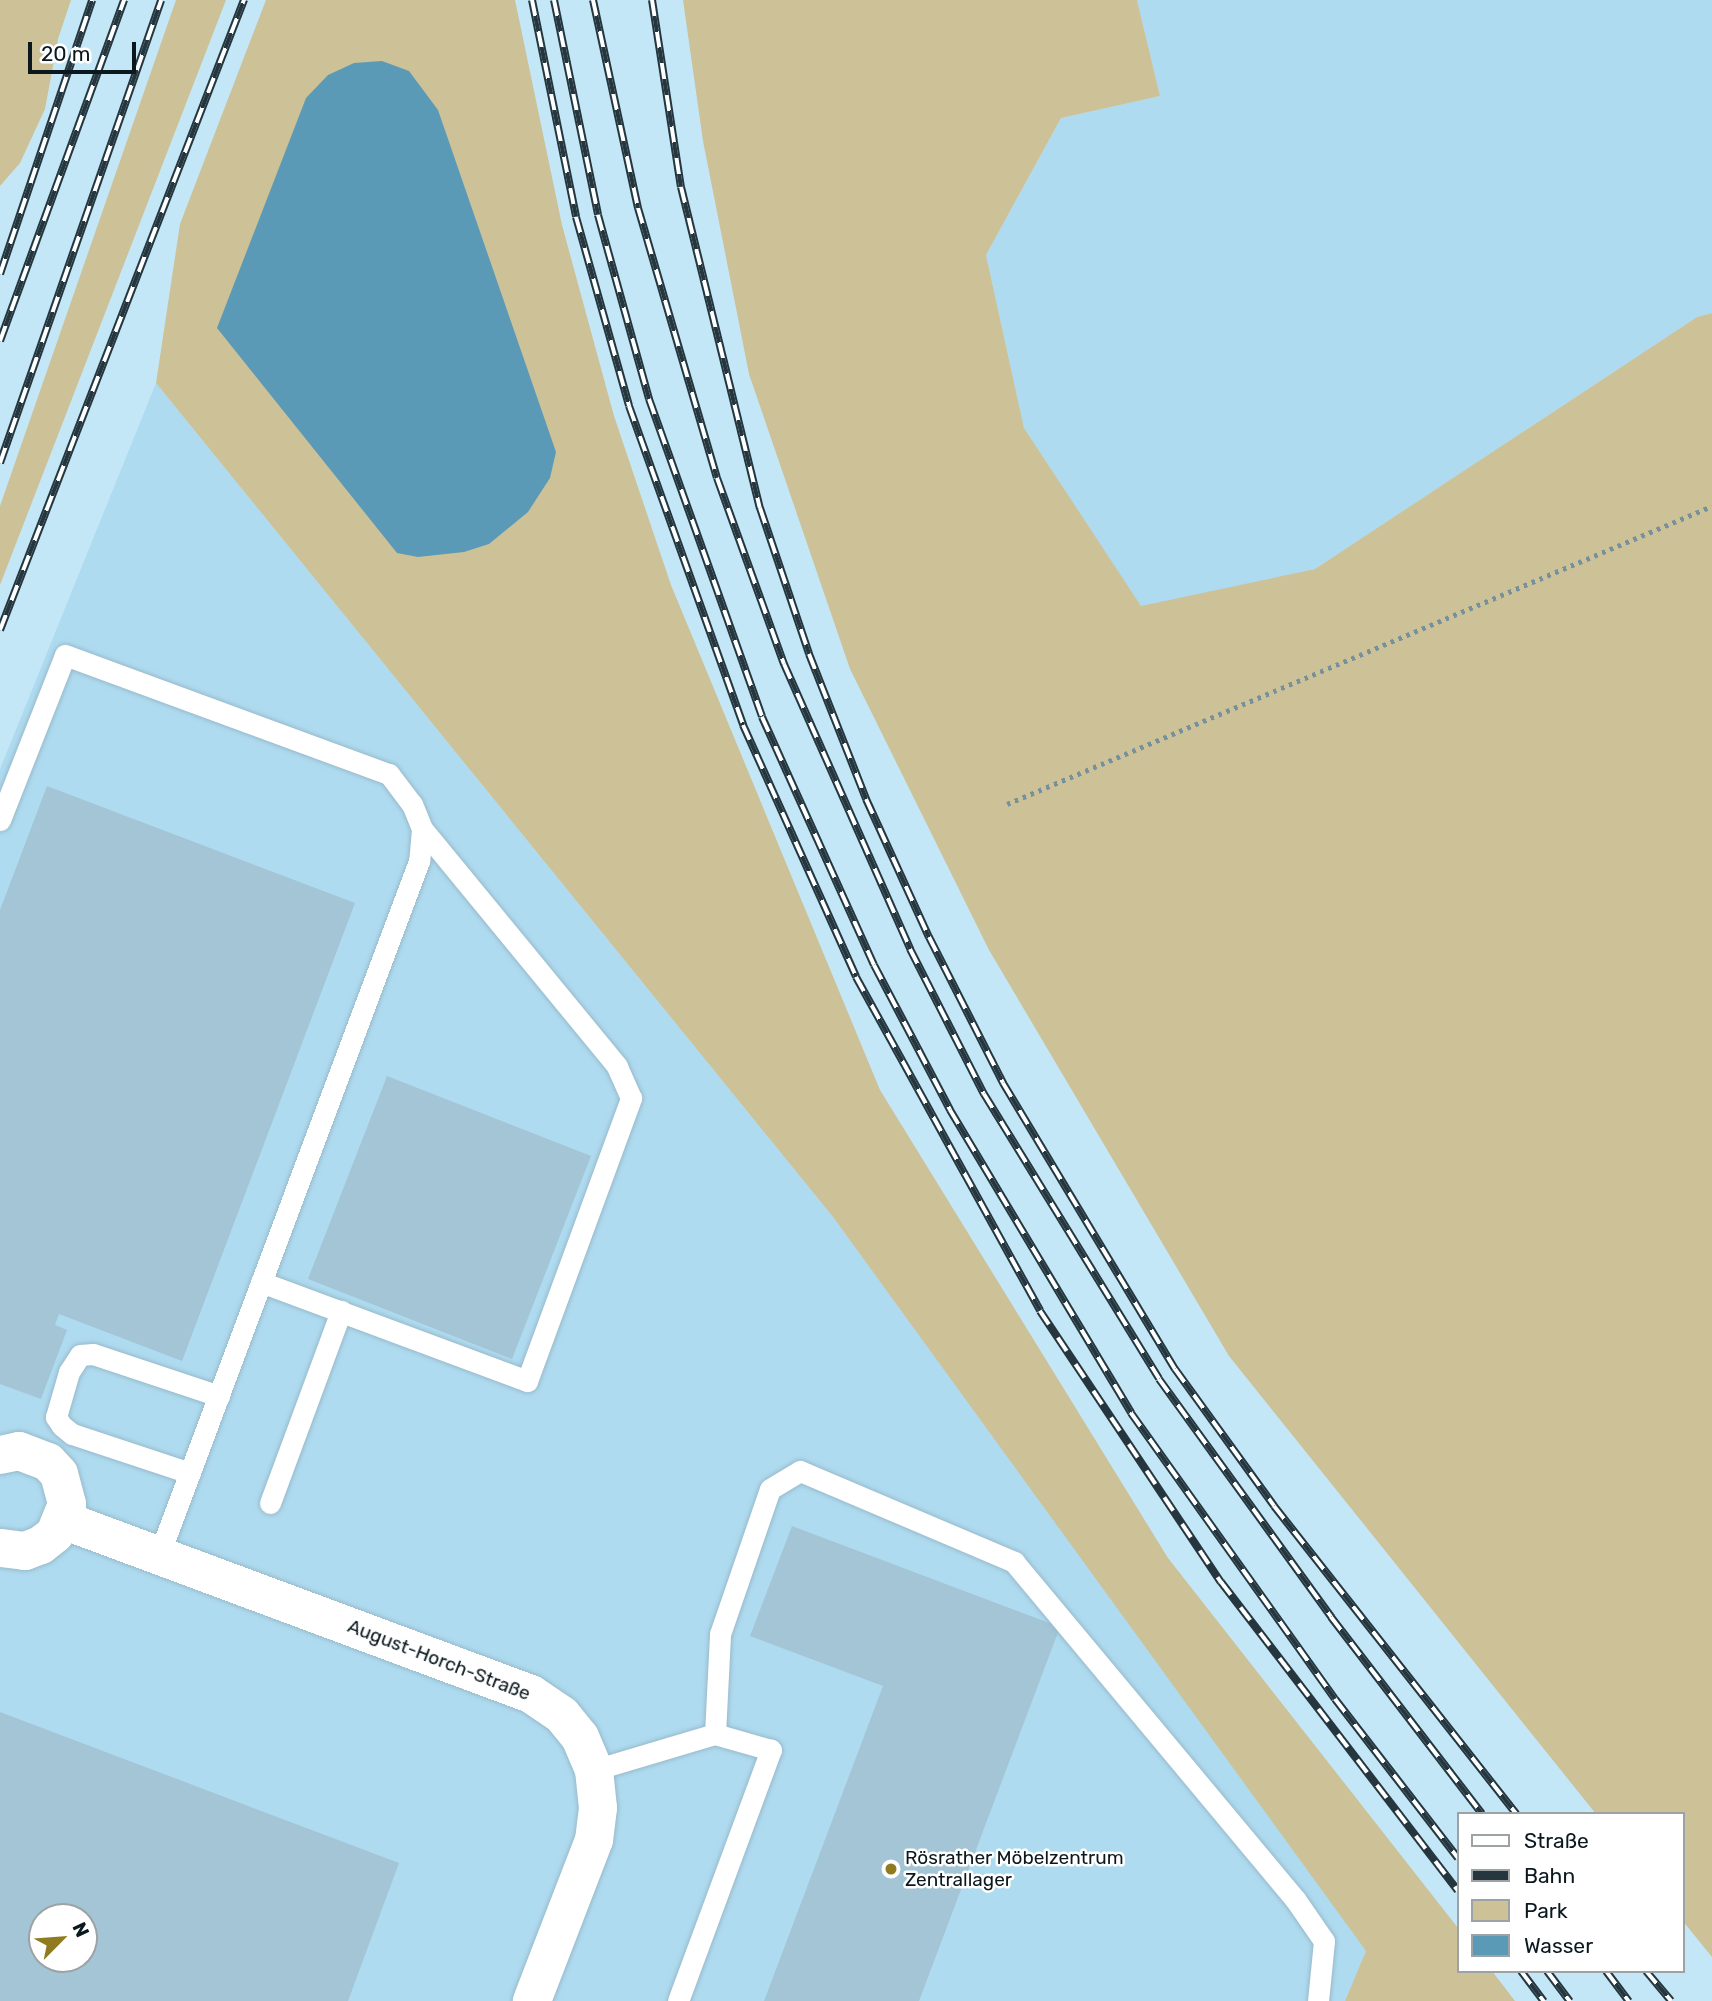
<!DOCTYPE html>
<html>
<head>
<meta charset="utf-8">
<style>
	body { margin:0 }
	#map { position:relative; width:1712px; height:2001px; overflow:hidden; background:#c3e7f7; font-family:Rubik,sans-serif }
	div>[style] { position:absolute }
	.built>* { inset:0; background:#afdbf0 }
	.green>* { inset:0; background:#cdc197 }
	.water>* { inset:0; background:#5b9ab6 }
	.building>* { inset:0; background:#a3c5d6 }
	.path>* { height:4.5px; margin-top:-2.25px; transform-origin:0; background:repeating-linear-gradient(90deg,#76919c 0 3.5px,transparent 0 8.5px) }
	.roads { filter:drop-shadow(0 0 2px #98bacb) drop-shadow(0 0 2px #98bacb) }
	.service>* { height:21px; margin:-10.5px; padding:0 10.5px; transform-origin:10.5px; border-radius:10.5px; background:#fff }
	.minor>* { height:38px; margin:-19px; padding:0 19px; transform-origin:19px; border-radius:19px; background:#fff }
	.rail>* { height:8px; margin-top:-4px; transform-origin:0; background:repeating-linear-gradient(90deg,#fff 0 16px,#25363e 0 32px); box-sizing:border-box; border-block:2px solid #25363e }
	.dots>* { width:19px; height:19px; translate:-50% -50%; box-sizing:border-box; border:4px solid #fff; border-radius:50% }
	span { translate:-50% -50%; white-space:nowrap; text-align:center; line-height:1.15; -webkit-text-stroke:5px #fff; paint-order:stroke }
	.street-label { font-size:19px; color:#0b191f }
	.poi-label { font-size:19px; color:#0b191f }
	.left { translate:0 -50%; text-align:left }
	.legend { position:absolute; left:1457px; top:1812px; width:228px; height:161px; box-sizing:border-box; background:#fff; border:2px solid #9da3a5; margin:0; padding:9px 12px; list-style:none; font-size:21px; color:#0b191f }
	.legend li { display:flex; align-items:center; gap:14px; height:35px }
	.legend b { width:35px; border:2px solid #9da3a5 }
	.north { position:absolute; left:28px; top:1903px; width:70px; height:70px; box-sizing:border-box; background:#fff; border:2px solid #9da3a5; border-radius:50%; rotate:65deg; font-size:19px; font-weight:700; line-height:28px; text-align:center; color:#0b191f }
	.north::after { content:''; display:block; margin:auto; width:24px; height:32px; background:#917b21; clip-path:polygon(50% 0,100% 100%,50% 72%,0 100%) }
	.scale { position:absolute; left:28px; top:42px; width:108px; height:32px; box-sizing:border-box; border:4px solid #0b191f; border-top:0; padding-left:9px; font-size:21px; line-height:24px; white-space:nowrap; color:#0b191f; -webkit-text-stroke:5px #fff; paint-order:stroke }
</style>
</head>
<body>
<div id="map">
	<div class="built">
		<div style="clip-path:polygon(1137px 0,1712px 0,1712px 313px,1697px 317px,1315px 569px,1141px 607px,1024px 428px,986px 255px,1061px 118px,1160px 96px)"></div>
		<div style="clip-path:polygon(evenodd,156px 383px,833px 1217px,1367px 1951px,1345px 2001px,0 2001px,0 769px,156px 383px,42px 1917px,84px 1917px,84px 1959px,42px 1959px,42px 1917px)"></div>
	</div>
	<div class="green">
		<div style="clip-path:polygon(0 0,71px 0,58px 39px,45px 109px,20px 163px,0 186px)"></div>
		<div style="clip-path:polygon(176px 0,226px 0,0 585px,0 506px)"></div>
		<div style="clip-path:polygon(266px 0,515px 0,562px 225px,614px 416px,671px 585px,880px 1090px,1168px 1558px,1458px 1928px,1458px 1971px,1492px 1971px,1515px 2001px,1345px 2001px,1366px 1951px,833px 1217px,156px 383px,180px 224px)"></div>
		<div style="clip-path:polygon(683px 0,1137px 0,1160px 96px,1061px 118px,986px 255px,1024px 428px,1141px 606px,1315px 569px,1697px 317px,1712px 313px,1712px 1957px,1682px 1920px,1682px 1814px,1596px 1814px,1229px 1356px,989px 950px,850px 669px,749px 374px,703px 141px)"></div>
	</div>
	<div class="water">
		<div style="clip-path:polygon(382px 61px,409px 71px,438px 110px,556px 452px,550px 478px,528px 512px,489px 544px,464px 552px,418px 557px,397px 553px,217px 328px,306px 98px,328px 75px,354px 63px)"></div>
	</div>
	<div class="building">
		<div style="clip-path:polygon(47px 786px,355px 903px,182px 1361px,59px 1314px,55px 1325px,67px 1330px,41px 1399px,0 1384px,0 910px)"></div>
		<div style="clip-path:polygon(387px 1076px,591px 1156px,512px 1359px,308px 1279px)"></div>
		<div style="clip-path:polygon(792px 1526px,1060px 1627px,919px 2001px,764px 2001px,883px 1686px,750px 1636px)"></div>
		<div style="clip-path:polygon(evenodd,0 1712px,399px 1863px,348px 2001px,0 2001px,0 1712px,42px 1917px,84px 1917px,84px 1959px,42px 1959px,42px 1917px)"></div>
	</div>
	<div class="path">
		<div style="left:1007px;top:804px;width:765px;rotate:-22.91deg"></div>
	</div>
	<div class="roads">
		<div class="service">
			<div style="left:0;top:820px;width:177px;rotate:-68.5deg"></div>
			<div style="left:65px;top:655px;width:345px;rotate:20.2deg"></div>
			<div style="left:389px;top:774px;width:38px;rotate:53deg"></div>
			<div style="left:412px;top:804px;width:27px;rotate:68deg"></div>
			<div style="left:422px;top:829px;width:32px;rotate:95deg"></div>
			<div style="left:419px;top:861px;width:741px;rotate:110.54deg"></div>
			<div style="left:261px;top:1282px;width:284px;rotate:20.4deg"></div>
			<div style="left:527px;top:1381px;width:302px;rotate:-69.8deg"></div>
			<div style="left:631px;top:1098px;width:35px;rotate:-114deg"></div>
			<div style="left:617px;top:1066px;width:307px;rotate:-129.4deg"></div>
			<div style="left:190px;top:1473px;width:124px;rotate:-161.7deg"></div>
			<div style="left:72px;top:1434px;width:13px;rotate:-141deg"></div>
			<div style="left:62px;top:1426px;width:11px;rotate:-124deg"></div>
			<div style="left:56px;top:1417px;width:47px;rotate:-73.9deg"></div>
			<div style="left:69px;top:1372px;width:20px;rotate:-57deg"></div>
			<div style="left:80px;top:1355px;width:13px;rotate:-4deg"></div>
			<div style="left:93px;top:1354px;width:133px;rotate:18.4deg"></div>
			<div style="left:270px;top:1503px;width:205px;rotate:-69.7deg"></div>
			<div style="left:594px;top:1770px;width:126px;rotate:-16.6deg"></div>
			<div style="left:715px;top:1734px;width:100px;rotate:-87.1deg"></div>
			<div style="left:720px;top:1634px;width:153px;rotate:-71deg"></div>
			<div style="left:770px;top:1489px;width:35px;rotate:-31deg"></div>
			<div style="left:800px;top:1471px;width:233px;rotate:23deg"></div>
			<div style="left:1014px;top:1562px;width:439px;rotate:50.2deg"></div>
			<div style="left:1295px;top:1899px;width:51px;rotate:55.4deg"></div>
			<div style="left:1324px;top:1941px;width:60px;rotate:95.7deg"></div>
			<div style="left:678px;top:2001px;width:268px;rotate:-69.7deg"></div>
			<div style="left:771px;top:1750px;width:58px;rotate:-164.1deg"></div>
		</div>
		<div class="minor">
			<div style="left:0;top:1455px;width:19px;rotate:-12deg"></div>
			<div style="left:19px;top:1451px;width:31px;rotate:21deg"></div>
			<div style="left:48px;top:1462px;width:16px;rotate:47deg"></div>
			<div style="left:59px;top:1474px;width:31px;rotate:75deg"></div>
			<div style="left:67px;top:1504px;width:32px;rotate:112deg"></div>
			<div style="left:55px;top:1534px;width:18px;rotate:142deg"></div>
			<div style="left:41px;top:1545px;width:17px;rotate:159deg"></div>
			<div style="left:25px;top:1551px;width:25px;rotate:-173deg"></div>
			<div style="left:63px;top:1520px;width:499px;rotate:20.4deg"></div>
			<div style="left:531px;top:1694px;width:37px;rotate:34deg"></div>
			<div style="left:562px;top:1715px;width:28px;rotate:51deg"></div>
			<div style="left:580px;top:1737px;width:36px;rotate:67deg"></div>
			<div style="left:594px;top:1770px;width:38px;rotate:84deg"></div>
			<div style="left:598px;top:1808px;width:32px;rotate:97deg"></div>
			<div style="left:594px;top:1840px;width:173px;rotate:111.1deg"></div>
		</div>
	</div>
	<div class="rail">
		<div style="left:532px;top:0;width:221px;rotate:78.5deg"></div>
		<div style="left:576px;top:217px;width:196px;rotate:74.3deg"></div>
		<div style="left:629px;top:406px;width:339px;rotate:70.3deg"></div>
		<div style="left:743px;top:725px;width:276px;rotate:65.8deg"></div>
		<div style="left:856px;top:977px;width:381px;rotate:61.1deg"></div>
		<div style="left:1040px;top:1311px;width:326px;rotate:56.3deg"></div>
		<div style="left:1221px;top:1582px;width:389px;rotate:52.5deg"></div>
		<div style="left:554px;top:0;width:219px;rotate:78.4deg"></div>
		<div style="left:598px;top:215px;width:191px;rotate:74.5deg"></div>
		<div style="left:649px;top:399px;width:337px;rotate:70.4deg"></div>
		<div style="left:762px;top:717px;width:272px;rotate:65.7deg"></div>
		<div style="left:874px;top:965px;width:164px;rotate:62.3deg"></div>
		<div style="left:950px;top:1110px;width:353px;rotate:59.1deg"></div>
		<div style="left:1131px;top:1413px;width:351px;rotate:54.5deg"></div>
		<div style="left:1335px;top:1699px;width:201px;rotate:52.3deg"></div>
		<div style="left:593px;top:0;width:213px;rotate:77.8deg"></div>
		<div style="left:638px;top:208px;width:281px;rotate:73.7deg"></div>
		<div style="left:717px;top:478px;width:198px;rotate:70.2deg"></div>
		<div style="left:784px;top:664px;width:312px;rotate:66.1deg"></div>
		<div style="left:910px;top:949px;width:163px;rotate:63deg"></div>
		<div style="left:984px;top:1094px;width:334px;rotate:58.4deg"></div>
		<div style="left:1159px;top:1379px;width:294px;rotate:54.1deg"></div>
		<div style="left:1331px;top:1617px;width:248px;rotate:52.5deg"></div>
		<div style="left:652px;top:0;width:189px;rotate:81.2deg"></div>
		<div style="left:681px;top:187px;width:331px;rotate:76.2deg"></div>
		<div style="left:760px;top:508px;width:154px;rotate:71.4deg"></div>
		<div style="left:809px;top:654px;width:156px;rotate:68.5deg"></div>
		<div style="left:866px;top:799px;width:152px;rotate:65.5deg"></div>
		<div style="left:929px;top:937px;width:164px;rotate:63.1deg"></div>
		<div style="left:1003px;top:1083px;width:334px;rotate:59deg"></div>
		<div style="left:1175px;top:1369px;width:169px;rotate:54.1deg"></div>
		<div style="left:1274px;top:1506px;width:392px;rotate:51.8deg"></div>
		<div style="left:0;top:274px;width:289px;rotate:-71.4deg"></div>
		<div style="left:0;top:341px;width:363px;rotate:-70deg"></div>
		<div style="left:0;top:463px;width:490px;rotate:-70.8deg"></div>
		<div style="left:0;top:630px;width:676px;rotate:-68.83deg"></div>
		<div style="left:1521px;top:1971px;width:38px;rotate:53deg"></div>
		<div style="left:1547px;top:1971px;width:38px;rotate:53deg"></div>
		<div style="left:1606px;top:1971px;width:38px;rotate:53deg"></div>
		<div style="left:1646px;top:1971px;width:39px;rotate:50deg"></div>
	</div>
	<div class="dots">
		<div style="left:891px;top:1869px;background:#917b21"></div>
	</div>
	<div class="street-label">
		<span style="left:439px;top:1660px;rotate:21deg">August-Horch-Straße</span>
	</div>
	<div class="poi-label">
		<span class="left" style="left:905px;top:1869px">Rösrather Möbelzentrum<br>Zentrallager</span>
	</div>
	<ul class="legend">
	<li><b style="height:9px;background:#fff"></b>Straße</li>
	<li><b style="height:9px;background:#25363e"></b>Bahn</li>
	<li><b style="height:19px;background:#cdc197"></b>Park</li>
	<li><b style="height:19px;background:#5b9ab6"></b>Wasser</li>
	</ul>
	<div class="north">N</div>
	<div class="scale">20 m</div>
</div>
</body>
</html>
